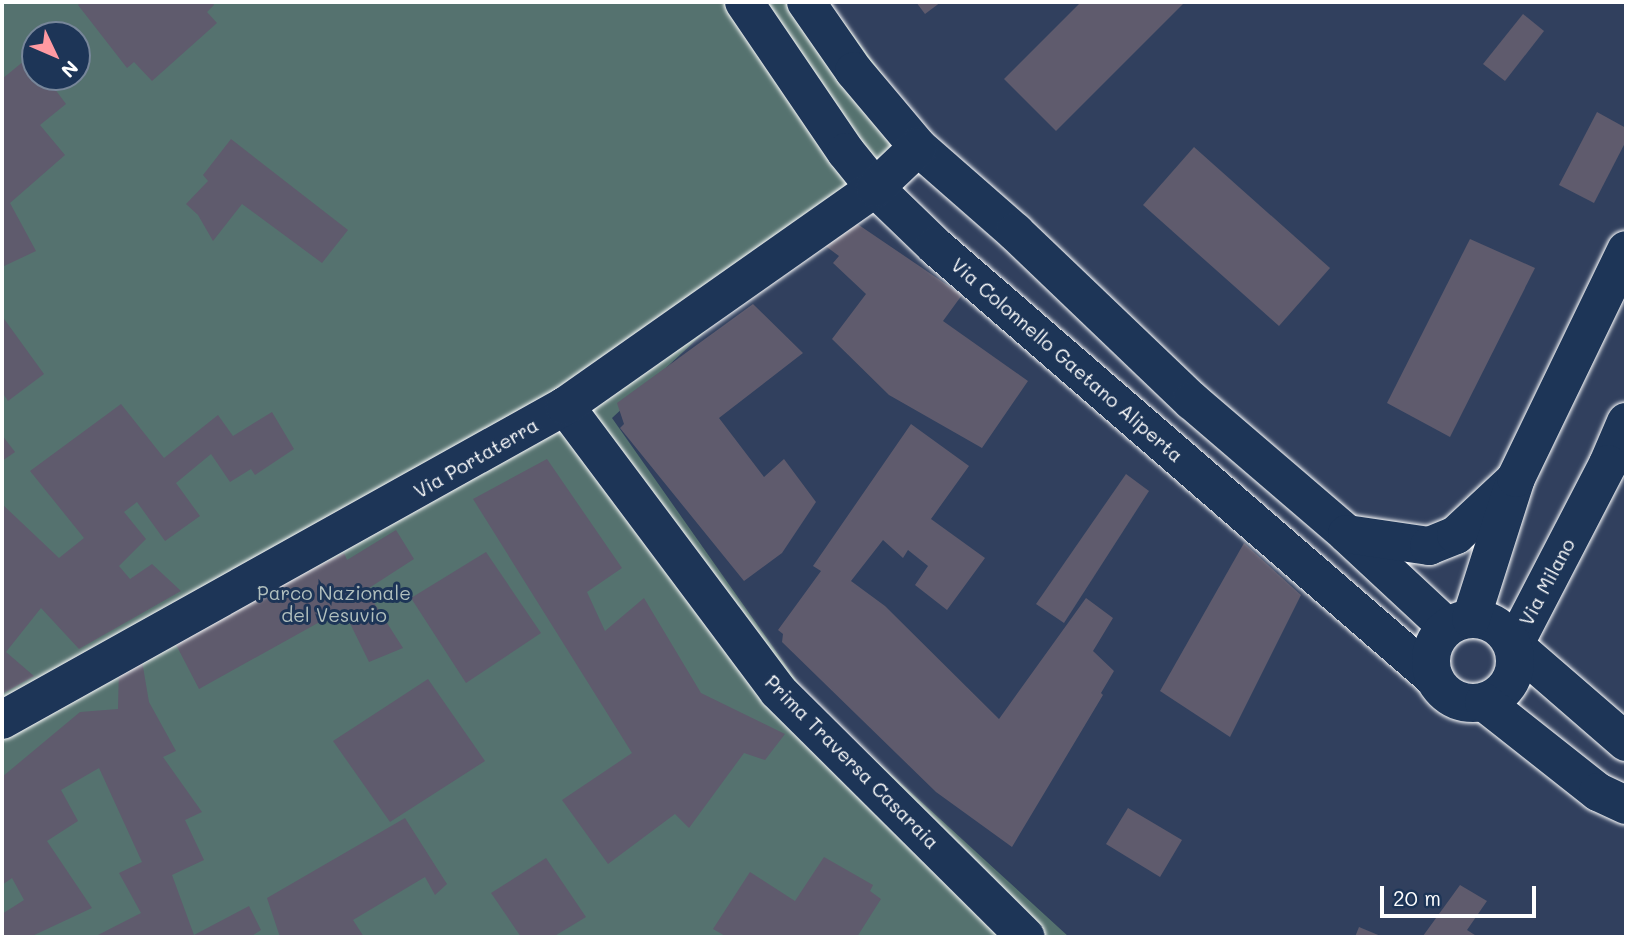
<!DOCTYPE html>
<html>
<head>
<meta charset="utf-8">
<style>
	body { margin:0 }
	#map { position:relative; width:1628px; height:939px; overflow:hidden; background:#31405e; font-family:Mali,sans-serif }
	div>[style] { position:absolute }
	.green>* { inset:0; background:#55726f }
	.building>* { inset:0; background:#5f5b6d }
	.roads { filter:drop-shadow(0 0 2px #fff) drop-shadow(0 0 2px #fff) }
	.minor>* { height:38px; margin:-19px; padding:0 19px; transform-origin:19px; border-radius:19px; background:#1d3557 }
	.minor>.ring { margin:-19px; padding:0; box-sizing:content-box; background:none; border:38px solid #1d3557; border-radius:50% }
	span { translate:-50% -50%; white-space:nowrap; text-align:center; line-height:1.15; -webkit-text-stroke:6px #1d3557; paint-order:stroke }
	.street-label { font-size:19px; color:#fff }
	.park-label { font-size:19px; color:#b2c0be }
	.frame { position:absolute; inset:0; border:4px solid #fff; pointer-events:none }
	.north { position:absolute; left:21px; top:21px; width:70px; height:70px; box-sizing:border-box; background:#1d3557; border:2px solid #77869a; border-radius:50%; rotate:134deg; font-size:19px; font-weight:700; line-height:28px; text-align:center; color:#fff }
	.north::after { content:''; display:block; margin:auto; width:24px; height:32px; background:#ff9aa2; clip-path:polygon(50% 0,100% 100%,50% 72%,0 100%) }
	.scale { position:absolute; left:1380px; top:886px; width:156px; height:32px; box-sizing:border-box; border:4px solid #fff; border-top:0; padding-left:9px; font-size:21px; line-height:24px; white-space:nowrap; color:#fff; -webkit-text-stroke:5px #1d3557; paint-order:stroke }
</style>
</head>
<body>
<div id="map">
	<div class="green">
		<div style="clip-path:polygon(evenodd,2px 2px,829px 2px,923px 129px,612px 418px,811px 701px,1069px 937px,2px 937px,2px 2px,35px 35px,77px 35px,77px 77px,35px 77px,35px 35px)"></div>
	</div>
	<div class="building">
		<div style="clip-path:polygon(81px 2px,212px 2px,214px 5px,207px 12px,217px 23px,152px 81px,134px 62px,127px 68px,78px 5px)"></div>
		<div style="clip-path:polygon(916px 2px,941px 2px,925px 14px)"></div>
		<div style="clip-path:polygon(1081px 2px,1185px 2px,1056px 131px,1004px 79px)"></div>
		<div style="clip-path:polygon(1523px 14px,1544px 31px,1505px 81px,1483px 64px)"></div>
		<div style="clip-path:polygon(30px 56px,35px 62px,35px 77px,46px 77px,66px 104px,40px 125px,65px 155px,10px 203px,36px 251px,2px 267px,2px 79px)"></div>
		<div style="clip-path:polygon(1597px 112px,1626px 128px,1626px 141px,1594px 203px,1559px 185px)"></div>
		<div style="clip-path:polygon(231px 139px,348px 230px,322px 263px,242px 204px,213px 241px,198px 215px,186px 204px,208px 181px,203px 175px)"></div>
		<div style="clip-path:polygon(1194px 147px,1330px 268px,1279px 326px,1143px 205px)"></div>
		<div style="clip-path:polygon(850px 219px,962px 295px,943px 321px,1028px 381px,982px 448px,889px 395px,832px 339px,866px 294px,833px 263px,839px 256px,820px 242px)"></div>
		<div style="clip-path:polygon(1470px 239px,1535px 268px,1450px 437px,1387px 403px)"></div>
		<div style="clip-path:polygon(753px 304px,803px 353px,719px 418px,764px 477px,784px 459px,816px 502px,782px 553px,744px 581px,620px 428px,624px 424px,617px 403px)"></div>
		<div style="clip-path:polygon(2px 316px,44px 374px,8px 401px,2px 392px)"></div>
		<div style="clip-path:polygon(121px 404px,164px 458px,218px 415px,233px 436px,272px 412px,294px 449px,255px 475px,251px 469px,230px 482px,211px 454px,176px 483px,200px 516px,165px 541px,137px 502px,124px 512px,146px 539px,119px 566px,130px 579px,152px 564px,181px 591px,79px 649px,41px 608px,6px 652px,34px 676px,2px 694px,2px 504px,59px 558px,84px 538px,30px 471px)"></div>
		<div style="clip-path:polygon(911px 424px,969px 466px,931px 519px,985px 558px,947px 610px,915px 585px,928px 566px,908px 550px,903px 558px,883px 540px,851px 581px,885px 606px,999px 719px,1086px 598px,1113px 618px,1093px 651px,1114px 671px,1101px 693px,1103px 695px,1012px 847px,936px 792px,782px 642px,783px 634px,778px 630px,821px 571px,813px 566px)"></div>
		<div style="clip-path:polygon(2px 435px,15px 452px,2px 461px)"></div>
		<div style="clip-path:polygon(547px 459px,622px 568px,587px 592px,605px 631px,644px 598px,701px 693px,785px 734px,765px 760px,744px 753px,689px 828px,675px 814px,608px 864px,562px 800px,632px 753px,473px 499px)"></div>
		<div style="clip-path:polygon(1126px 474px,1149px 491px,1064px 623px,1036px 604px)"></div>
		<div style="clip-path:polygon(396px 530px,414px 559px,366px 590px,403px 648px,369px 662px,343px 609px,199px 689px,172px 637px,344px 553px,347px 560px)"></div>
		<div style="clip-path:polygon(1244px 543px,1301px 595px,1230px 737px,1160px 691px)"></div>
		<div style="clip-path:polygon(486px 552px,541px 633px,466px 683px,411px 598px)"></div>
		<div style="clip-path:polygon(141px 655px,149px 702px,176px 751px,163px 757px,202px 812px,185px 820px,204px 860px,172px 875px,194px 935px,249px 906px,261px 930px,250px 937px,94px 937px,141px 913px,119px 873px,142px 862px,99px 768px,61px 790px,78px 821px,47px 841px,92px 908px,30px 937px,2px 937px,2px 914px,24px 900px,12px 878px,2px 885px,2px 777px,80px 712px,118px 709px,119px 664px)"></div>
		<div style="clip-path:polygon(428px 679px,485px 761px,390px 822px,333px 741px)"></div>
		<div style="clip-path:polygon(1128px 808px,1182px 840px,1160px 877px,1106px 844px)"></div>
		<div style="clip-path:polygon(405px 818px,447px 884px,435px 895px,425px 877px,353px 920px,364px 937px,280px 937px,267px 898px)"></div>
		<div style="clip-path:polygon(824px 857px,873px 885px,870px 891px,881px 899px,857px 937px,727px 937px,713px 929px,750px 872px,795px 901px)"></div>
		<div style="clip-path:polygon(546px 858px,586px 917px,553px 937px,521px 937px,491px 893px)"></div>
		<div style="clip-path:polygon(1460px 885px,1487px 901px,1467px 930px,1478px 937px,1423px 936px)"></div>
		<div style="clip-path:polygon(1359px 927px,1383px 937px,1355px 937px)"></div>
	</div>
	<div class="roads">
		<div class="minor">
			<div style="left:744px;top:2px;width:181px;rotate:55.8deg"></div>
			<div style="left:846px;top:152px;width:46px;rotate:51.1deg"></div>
			<div style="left:875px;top:188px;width:83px;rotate:44deg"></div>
			<div style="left:935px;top:246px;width:660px;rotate:40.88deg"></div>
			<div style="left:806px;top:2px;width:84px;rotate:55.2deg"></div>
			<div style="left:854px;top:71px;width:99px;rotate:49.9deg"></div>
			<div style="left:918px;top:147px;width:129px;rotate:41.2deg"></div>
			<div style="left:1015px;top:232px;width:245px;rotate:43.7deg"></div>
			<div style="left:1192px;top:401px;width:204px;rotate:40.6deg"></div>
			<div style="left:1347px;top:534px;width:137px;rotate:42.9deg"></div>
			<div style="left:565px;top:406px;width:356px;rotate:53.2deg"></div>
			<div style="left:778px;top:691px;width:349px;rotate:44.8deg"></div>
			<div style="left:1626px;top:422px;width:46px;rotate:113.2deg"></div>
			<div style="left:1608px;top:464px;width:204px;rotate:117.4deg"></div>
			<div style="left:1514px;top:645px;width:148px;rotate:40.9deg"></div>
			<div style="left:1347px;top:534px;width:83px;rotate:8.3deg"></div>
			<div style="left:1429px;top:546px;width:29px;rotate:-22deg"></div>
			<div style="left:1456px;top:535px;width:81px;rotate:-43deg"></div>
			<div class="ring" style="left:1431px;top:619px;width:46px;height:46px"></div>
			<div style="left:1471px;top:619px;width:148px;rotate:-72.3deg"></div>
			<div style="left:1516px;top:478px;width:253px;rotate:-64.2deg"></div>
			<div style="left:1484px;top:702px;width:145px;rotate:38.3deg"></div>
			<div style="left:1598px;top:792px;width:31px;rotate:25deg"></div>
			<div style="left:2px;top:720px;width:645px;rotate:-29.15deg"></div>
			<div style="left:565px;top:406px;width:379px;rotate:-35.1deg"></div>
			<div style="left:875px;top:188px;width:59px;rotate:-43.6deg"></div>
		</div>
	</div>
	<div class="street-label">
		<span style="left:1067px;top:360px;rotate:41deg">Via Colonnello Gaetano Aliperta</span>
		<span style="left:476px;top:458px;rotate:-30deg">Via Portaterra</span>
		<span style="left:1547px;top:582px;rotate:-62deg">Via Milano</span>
		<span style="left:852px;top:762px;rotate:45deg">Prima Traversa Casaraia</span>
	</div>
	<div class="park-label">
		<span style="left:334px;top:604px">Parco Nazionale<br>del Vesuvio</span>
	</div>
	<div class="frame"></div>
	<div class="north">N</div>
	<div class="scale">20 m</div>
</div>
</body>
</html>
